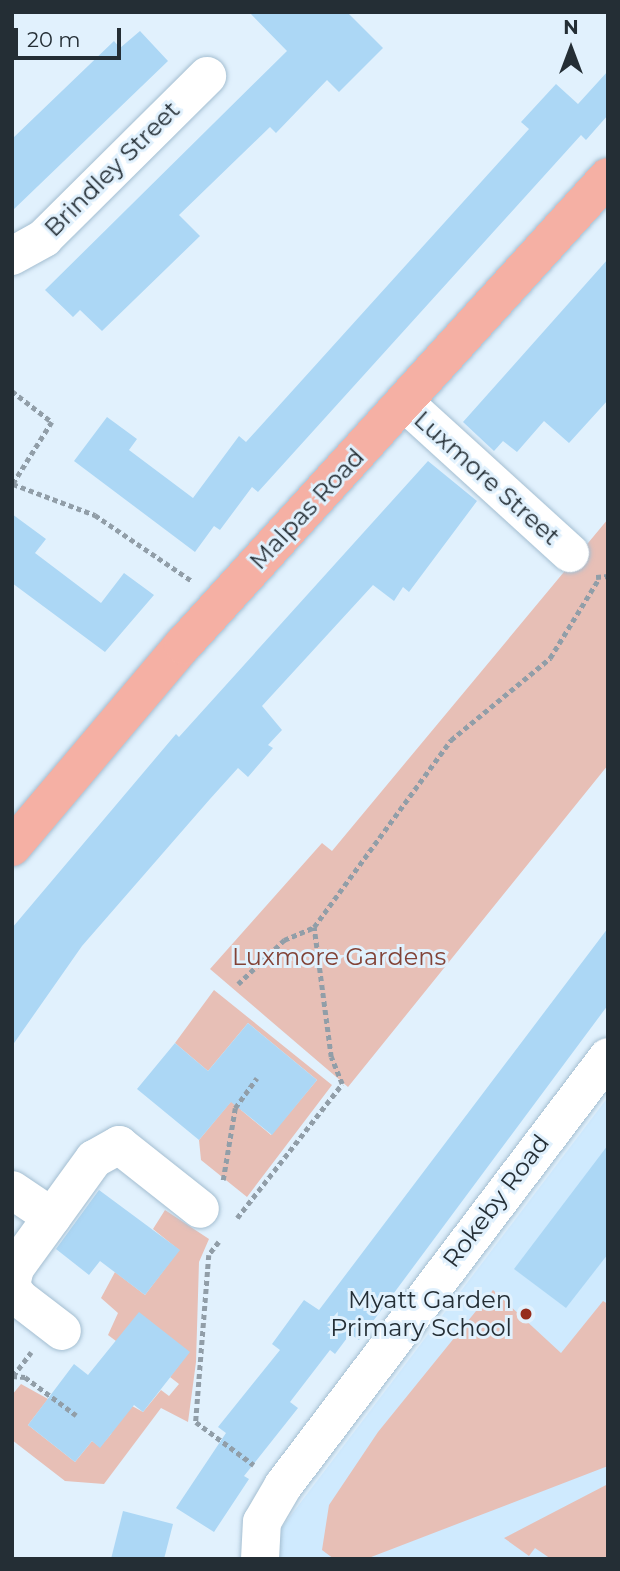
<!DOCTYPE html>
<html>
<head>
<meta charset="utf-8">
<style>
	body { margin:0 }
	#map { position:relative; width:620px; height:1571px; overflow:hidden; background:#e1f1fd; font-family:Montserrat,sans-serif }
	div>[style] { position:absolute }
	.built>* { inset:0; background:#cfeafe }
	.green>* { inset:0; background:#e7bfb6 }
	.building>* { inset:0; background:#acd7f5 }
	.path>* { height:4.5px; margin-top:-2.25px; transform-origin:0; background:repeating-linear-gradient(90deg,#919ea8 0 5px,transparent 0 8.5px) }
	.roads { filter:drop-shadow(0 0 2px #a4bed1) drop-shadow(0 0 2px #a4bed1) }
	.minor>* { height:38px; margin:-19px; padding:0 19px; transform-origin:19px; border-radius:19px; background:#fff }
	.major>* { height:38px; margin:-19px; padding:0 19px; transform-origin:19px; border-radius:19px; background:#f5b0a4 }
	.dots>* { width:19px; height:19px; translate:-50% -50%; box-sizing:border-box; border:4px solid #e1f1fd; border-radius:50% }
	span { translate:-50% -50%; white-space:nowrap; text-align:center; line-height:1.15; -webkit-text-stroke:6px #e1f1fd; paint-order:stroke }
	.street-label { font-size:24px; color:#242e35 }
	.park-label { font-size:24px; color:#824236 }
	.poi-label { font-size:24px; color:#242e35 }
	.right { translate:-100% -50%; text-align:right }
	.frame { position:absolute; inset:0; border:14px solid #242e35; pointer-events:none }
	.north { position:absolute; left:536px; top:14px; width:70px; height:70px; -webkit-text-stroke:5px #e1f1fd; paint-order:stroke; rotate:0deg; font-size:19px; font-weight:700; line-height:28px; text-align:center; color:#242e35 }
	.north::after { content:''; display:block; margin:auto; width:24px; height:32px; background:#242e35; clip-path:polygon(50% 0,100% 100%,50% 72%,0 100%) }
	.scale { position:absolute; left:14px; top:28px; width:107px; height:32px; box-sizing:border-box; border:4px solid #242e35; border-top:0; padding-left:9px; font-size:21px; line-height:24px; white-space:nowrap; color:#242e35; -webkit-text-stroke:5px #e1f1fd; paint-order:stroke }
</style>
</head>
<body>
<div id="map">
	<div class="built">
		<div style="clip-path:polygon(608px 1097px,608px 1559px,279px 1558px,279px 1531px)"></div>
	</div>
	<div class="green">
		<div style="clip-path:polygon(608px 519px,608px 765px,348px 1087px,210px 969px,322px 843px,332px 851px)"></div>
		<div style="clip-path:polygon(214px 990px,332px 1085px,247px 1197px,201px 1160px,199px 1140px,253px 1075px,241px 1110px,271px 1135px,317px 1080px,248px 1023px,208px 1071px,175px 1043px)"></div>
		<div style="clip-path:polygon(165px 1210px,209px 1239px,199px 1262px,196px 1362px,188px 1422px,161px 1408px,104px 1484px,65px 1481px,12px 1440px,12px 1395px,21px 1384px,48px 1399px,28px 1425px,75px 1462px,92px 1441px,100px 1447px,111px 1434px,123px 1401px,143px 1412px,161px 1390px,169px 1396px,179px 1384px,170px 1377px,189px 1352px,116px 1341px,108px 1335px,118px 1313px,101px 1298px,115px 1272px,145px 1295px,179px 1250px,153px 1229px)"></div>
		<div style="clip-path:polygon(493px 1290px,561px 1353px,603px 1301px,608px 1304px,608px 1466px,366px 1559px,334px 1559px,322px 1550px,329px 1505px,378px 1432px)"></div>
		<div style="clip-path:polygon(608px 1484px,608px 1559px,551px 1559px,535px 1548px,529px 1556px,504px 1538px)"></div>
	</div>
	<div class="building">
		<div style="clip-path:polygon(249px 12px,347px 12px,383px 48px,339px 92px,327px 80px,276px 133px,270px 127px,179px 215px,200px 236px,102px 331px,80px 310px,73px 317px,45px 290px,287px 51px)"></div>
		<div style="clip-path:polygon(140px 31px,168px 61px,12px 211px,12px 139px,114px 41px,120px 48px)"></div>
		<div style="clip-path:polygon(608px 71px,608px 115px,586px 140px,581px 135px,258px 492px,252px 487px,220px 530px,214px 526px,195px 552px,74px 461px,107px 417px,137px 439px,129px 450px,193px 498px,239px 436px,246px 442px,529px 129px,521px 122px,556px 84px,578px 104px)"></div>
		<div style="clip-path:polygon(608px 259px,608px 400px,569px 443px,544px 421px,517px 452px,503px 441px,494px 451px,463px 422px)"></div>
		<div style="clip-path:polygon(428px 461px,477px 501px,409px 592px,403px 587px,394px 601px,373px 585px,262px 706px,282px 730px,268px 745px,273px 748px,248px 777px,238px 768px,210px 799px,82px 946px,12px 1046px,12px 928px,176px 734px,179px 737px)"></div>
		<div style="clip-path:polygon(12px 514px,46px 539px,35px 553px,101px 603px,124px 573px,154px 595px,105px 652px,12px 583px)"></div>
		<div style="clip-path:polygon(608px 928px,608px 1005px,359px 1340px,350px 1334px,335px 1354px,330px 1350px,290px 1402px,298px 1408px,244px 1476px,249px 1479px,214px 1532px,176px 1508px,226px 1433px,218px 1427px,280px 1350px,272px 1344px,304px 1300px,319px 1310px)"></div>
		<div style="clip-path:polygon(248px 1023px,317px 1080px,272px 1135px,231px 1102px,199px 1140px,137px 1089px,175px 1043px,208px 1071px)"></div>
		<div style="clip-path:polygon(608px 1145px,608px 1254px,566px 1308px,514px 1269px)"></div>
		<div style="clip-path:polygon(99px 1190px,180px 1250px,145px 1295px,100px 1261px,89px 1275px,56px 1249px)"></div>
		<div style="clip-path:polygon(139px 1312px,190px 1352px,143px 1412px,134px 1405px,100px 1448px,92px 1441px,75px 1462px,28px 1425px,74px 1364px,88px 1375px)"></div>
		<div style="clip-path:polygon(123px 1511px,173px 1524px,164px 1559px,111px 1559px)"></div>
	</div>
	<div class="path">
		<div style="left:12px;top:391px;width:51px;rotate:37.8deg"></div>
		<div style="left:52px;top:422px;width:73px;rotate:122.2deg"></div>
		<div style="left:13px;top:484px;width:88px;rotate:20.7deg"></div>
		<div style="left:95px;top:515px;width:117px;rotate:34.2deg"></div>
		<div style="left:596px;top:577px;width:12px;rotate:-5deg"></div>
		<div style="left:238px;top:984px;width:64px;rotate:-43.7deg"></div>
		<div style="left:284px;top:940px;width:33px;rotate:-23deg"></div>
		<div style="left:223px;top:1180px;width:73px;rotate:-80.5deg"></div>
		<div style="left:235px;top:1108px;width:37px;rotate:-54deg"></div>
		<div style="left:237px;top:1218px;width:170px;rotate:-51.9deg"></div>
		<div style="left:342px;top:1084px;width:29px;rotate:-112deg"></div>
		<div style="left:331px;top:1057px;width:131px;rotate:-97.5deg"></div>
		<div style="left:314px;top:927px;width:232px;rotate:-53.8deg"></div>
		<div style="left:451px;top:740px;width:129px;rotate:-39.6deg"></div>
		<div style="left:550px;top:658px;width:92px;rotate:-58.4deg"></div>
		<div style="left:219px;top:1242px;width:16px;rotate:128deg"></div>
		<div style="left:209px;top:1255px;width:168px;rotate:94.5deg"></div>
		<div style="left:196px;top:1422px;width:72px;rotate:36.6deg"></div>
		<div style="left:12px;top:1376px;width:13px;rotate:4deg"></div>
		<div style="left:25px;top:1377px;width:64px;rotate:36.7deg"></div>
		<div style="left:13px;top:1376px;width:30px;rotate:-53deg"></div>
	</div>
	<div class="roads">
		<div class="minor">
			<div style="left:12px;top:256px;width:37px;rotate:-29deg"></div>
			<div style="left:44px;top:238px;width:230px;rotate:-44.8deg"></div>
			<div style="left:405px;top:403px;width:223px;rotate:42.3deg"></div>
			<div style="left:12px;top:1190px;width:48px;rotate:34deg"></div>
			<div style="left:52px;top:1217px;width:72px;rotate:-54.1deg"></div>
			<div style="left:94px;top:1159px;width:29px;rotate:-29deg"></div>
			<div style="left:119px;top:1145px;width:103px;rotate:38.3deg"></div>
			<div style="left:12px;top:1281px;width:13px;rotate:-77deg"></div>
			<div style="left:15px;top:1268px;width:63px;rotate:-54deg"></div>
			<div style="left:12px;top:1288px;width:12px;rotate:55deg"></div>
			<div style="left:19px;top:1298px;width:54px;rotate:37.5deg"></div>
			<div style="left:260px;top:1559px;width:37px;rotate:-87deg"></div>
			<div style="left:262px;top:1522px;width:42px;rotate:-59.7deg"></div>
			<div style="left:283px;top:1486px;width:538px;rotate:-52.85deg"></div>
		</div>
		<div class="major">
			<div style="left:12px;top:847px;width:265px;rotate:-49.8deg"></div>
			<div style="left:183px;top:645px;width:632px;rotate:-47.76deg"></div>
		</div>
	</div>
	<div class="dots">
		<div style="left:526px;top:1314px;background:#962c1b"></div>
	</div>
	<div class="street-label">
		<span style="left:112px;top:169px;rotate:-45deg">Brindley Street</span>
		<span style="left:487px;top:478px;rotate:42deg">Luxmore Street</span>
		<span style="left:307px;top:509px;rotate:-47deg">Malpas Road</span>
		<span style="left:496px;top:1201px;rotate:-53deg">Rokeby Road</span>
	</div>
	<div class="park-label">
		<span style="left:339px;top:957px">Luxmore Gardens</span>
	</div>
	<div class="poi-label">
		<span class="right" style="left:512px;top:1314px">Myatt Garden<br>Primary School</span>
	</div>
	<div class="frame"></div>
	<div class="north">N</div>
	<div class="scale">20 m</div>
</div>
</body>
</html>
